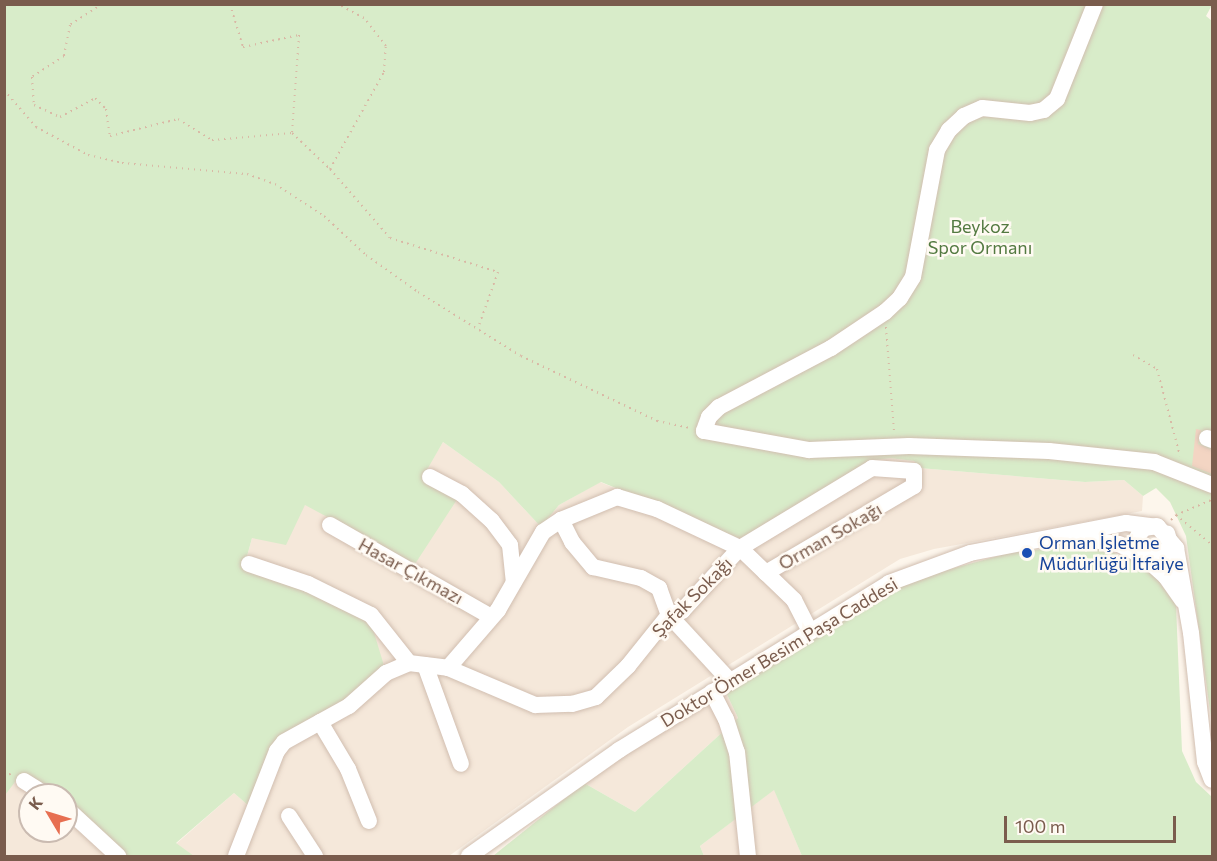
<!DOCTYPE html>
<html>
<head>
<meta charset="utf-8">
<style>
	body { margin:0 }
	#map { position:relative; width:1217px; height:861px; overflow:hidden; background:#fdf6ec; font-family:Commissioner,sans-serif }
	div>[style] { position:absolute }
	.residential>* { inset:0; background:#f5e8da }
	.green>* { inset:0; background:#d8ecc9 }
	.building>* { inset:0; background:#f3d5c3 }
	.path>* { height:2px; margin-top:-1px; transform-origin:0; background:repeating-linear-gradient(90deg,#d9b8a5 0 1.5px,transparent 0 6px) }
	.roads { filter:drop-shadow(0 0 2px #d1beb0) drop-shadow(0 0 2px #d1beb0) }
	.minor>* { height:16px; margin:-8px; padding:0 8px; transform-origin:8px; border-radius:8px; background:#fff }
	.dots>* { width:16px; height:16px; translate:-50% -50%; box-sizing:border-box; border:3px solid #fffaf3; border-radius:50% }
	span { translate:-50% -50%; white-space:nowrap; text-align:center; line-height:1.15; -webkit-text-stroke:5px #fffaf3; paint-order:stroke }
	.park-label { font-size:18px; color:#537a41 }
	.street-label { font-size:18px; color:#7a5c4d }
	.transit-label { font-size:18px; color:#164399 }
	.left { translate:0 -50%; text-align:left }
	.frame { position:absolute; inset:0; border:6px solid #7a5c4d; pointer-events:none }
	.north { position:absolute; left:18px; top:783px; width:60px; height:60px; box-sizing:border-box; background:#fffaf3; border:2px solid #cabbb1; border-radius:50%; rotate:308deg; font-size:16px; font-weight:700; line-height:24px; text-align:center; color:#7a5c4d }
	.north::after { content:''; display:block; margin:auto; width:21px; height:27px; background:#e76f51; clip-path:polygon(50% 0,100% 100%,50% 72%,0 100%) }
	.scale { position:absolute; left:1004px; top:816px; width:172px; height:27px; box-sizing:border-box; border:3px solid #7a5c4d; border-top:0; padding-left:8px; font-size:18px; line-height:21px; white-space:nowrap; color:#7a5c4d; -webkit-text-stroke:4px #fffaf3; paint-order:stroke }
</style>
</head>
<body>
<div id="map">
	<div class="residential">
		<div style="clip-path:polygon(443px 442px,499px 482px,541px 527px,559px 505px,600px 482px,743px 540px,870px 461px,890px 458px,914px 461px,919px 468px,1085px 482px,1124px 480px,1143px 496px,1142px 511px,934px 549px,900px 559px,628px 727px,449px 856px,194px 856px,176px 844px,234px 793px,250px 807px,244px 567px,252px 538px,305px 505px,441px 520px,457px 498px,423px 475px)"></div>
		<div style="clip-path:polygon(723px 686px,738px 718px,635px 812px,584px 783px)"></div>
		<div style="clip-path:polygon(22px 773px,59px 795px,30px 795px,30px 831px,66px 831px,66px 799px,128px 856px,5px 856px,4px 795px)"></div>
		<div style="clip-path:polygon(774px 789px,802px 856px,704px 856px,700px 846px)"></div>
	</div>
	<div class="green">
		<div style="clip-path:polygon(5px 5px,1212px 5px,1206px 16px,1212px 21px,1212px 725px,1186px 536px,1170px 502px,1156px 488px,1143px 496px,1124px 480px,1085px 482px,919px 468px,914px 461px,890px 458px,870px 461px,743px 540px,601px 482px,559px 505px,541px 527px,499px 482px,443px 442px,424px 475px,458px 498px,415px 564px,305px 505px,286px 545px,252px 538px,244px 567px,369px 616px,385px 669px,347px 703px,278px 741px,250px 807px,234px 793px,176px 843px,194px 856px,128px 856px,66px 799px,66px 795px,59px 795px,22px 773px,5px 795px)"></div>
		<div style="clip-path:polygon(1093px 544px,1149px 568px,1176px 605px,1182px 751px,1196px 782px,1212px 797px,1212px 856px,802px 856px,774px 790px,700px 846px,704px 856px,493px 856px,584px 783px,635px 812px,738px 718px,723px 686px,906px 581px,1013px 552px)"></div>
	</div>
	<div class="building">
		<div style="clip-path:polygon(1196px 429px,1201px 430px,1198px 444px,1212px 450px,1212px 474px,1192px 466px)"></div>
	</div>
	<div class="path">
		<div style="left:102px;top:4px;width:38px;rotate:147deg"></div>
		<div style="left:70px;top:25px;width:32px;rotate:101deg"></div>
		<div style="left:64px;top:56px;width:38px;rotate:147deg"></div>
		<div style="left:32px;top:77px;width:28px;rotate:86deg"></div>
		<div style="left:34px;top:105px;width:29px;rotate:25deg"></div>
		<div style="left:60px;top:117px;width:40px;rotate:-28deg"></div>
		<div style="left:95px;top:98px;width:16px;rotate:45deg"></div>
		<div style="left:106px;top:109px;width:27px;rotate:82deg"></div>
		<div style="left:110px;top:136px;width:70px;rotate:-14deg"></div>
		<div style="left:178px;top:119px;width:40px;rotate:32deg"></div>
		<div style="left:212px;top:140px;width:80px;rotate:-5deg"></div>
		<div style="left:292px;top:133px;width:52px;rotate:43.5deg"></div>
		<div style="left:330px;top:169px;width:91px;rotate:49deg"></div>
		<div style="left:390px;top:238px;width:113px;rotate:17.5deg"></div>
		<div style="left:498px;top:272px;width:59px;rotate:109.7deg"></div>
		<div style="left:230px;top:4px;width:45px;rotate:73.2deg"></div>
		<div style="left:243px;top:47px;width:57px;rotate:-12.1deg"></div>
		<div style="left:299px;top:35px;width:98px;rotate:94.1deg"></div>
		<div style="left:4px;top:90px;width:49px;rotate:49.1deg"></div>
		<div style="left:36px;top:127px;width:59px;rotate:28.3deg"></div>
		<div style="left:88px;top:155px;width:35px;rotate:13deg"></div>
		<div style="left:122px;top:163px;width:125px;rotate:5deg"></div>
		<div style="left:247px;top:174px;width:30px;rotate:20deg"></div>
		<div style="left:275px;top:184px;width:59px;rotate:33.1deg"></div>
		<div style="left:324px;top:216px;width:57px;rotate:42.9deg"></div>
		<div style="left:366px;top:255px;width:64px;rotate:35.4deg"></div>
		<div style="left:418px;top:292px;width:121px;rotate:31.9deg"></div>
		<div style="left:521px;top:356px;width:151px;rotate:25.5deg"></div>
		<div style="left:657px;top:421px;width:34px;rotate:12deg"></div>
		<div style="left:330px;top:169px;width:111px;rotate:-60.9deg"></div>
		<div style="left:384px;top:72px;width:26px;rotate:-86deg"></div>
		<div style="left:386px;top:46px;width:36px;rotate:-128deg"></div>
		<div style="left:364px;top:18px;width:30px;rotate:-152deg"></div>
		<div style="left:886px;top:327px;width:105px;rotate:85.6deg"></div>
		<div style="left:1133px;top:355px;width:28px;rotate:30deg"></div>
		<div style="left:1157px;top:369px;width:90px;rotate:75.2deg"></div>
		<div style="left:1176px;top:515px;width:39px;rotate:-23deg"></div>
		<div style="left:1171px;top:520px;width:7px;rotate:-45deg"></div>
		<div style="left:1176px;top:515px;width:47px;rotate:39.8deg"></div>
		<div style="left:4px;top:771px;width:10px;rotate:29deg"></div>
	</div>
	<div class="roads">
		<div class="minor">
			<div style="left:1095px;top:4px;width:102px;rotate:111.8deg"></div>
			<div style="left:1057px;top:99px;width:17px;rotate:140deg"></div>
			<div style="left:1044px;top:110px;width:14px;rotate:168deg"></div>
			<div style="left:1030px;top:113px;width:48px;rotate:-174.1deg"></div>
			<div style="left:982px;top:108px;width:20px;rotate:156deg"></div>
			<div style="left:964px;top:116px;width:21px;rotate:137deg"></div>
			<div style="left:949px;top:130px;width:23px;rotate:121deg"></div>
			<div style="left:937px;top:150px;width:129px;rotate:100.7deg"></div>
			<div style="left:913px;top:277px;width:25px;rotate:122deg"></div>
			<div style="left:900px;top:298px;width:21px;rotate:137deg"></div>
			<div style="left:885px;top:312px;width:65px;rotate:146.3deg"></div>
			<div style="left:831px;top:348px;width:127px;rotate:152.2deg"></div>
			<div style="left:719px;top:407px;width:14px;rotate:135deg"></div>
			<div style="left:709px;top:417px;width:15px;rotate:110deg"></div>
			<div style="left:704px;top:431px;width:107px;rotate:10.3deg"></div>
			<div style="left:809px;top:450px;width:100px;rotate:-2.3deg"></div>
			<div style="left:909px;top:446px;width:140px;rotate:2deg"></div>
			<div style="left:1049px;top:451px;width:106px;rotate:6deg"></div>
			<div style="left:1154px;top:462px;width:62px;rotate:21.6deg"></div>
			<div style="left:1207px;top:438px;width:5px;rotate:22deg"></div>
			<div style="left:430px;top:477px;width:36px;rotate:28deg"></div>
			<div style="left:462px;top:494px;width:40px;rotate:42deg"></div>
			<div style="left:492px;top:521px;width:30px;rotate:53deg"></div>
			<div style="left:510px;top:545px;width:37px;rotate:84deg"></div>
			<div style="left:561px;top:520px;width:25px;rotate:63deg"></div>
			<div style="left:572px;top:542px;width:33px;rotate:50deg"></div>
			<div style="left:593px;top:567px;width:49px;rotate:12.9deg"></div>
			<div style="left:641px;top:578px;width:21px;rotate:29deg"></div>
			<div style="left:659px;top:588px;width:29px;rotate:70deg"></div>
			<div style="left:669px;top:615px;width:90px;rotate:47.3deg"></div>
			<div style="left:330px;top:525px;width:185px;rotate:29.7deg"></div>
			<div style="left:1157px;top:526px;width:13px;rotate:171deg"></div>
			<div style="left:1144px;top:528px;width:10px;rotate:127deg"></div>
			<div style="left:1138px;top:536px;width:10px;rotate:96deg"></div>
			<div style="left:1137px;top:546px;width:12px;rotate:59deg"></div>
			<div style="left:1143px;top:556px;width:14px;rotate:12deg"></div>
			<div style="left:1157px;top:559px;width:11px;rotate:-34deg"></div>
			<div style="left:1166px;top:553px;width:11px;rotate:-68deg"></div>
			<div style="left:1170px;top:543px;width:10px;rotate:-107deg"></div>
			<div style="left:1080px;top:538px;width:39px;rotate:9deg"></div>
			<div style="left:1119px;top:544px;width:27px;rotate:27deg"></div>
			<div style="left:1143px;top:556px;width:31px;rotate:42deg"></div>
			<div style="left:1166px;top:577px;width:29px;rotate:55deg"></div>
			<div style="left:249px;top:564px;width:62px;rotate:18.7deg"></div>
			<div style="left:308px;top:584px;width:70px;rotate:26.2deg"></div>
			<div style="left:371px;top:615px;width:61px;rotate:51.6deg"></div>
			<div style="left:425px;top:665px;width:105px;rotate:70deg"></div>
			<div style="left:448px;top:668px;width:95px;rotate:23deg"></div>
			<div style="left:535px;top:705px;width:37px;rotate:-2deg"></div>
			<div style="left:572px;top:704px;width:25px;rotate:-16deg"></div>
			<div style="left:596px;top:697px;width:45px;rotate:-44.1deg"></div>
			<div style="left:628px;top:666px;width:65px;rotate:-51.2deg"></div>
			<div style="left:669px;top:615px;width:14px;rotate:-17deg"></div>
			<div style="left:682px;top:611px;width:86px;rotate:-47.4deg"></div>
			<div style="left:740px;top:548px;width:154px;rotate:-31.2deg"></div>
			<div style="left:872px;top:468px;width:42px;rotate:4.1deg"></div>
			<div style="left:914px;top:471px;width:15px;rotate:90deg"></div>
			<div style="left:914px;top:486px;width:172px;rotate:149.6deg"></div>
			<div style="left:766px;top:573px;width:39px;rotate:44deg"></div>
			<div style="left:794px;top:600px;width:35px;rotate:63deg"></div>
			<div style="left:712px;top:692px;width:30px;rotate:63deg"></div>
			<div style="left:726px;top:719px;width:35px;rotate:72deg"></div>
			<div style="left:737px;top:752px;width:105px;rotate:84deg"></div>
			<div style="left:320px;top:722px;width:55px;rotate:59.2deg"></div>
			<div style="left:348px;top:769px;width:56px;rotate:68deg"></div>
			<div style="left:24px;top:781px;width:26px;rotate:32deg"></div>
			<div style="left:66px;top:808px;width:71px;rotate:42.7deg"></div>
			<div style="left:289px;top:816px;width:48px;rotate:57deg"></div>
			<div style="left:236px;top:856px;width:113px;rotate:-68.7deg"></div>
			<div style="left:277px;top:751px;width:11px;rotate:-52deg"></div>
			<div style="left:284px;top:742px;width:74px;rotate:-29deg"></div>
			<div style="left:349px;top:706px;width:50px;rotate:-41.7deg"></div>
			<div style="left:386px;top:673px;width:25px;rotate:-23deg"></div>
			<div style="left:409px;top:663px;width:39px;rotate:7deg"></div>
			<div style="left:448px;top:668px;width:77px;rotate:-49.2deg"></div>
			<div style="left:498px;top:610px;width:90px;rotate:-60deg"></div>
			<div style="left:543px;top:532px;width:22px;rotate:-34deg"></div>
			<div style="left:561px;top:520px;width:61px;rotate:-22.3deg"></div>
			<div style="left:617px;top:497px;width:42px;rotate:16.7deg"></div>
			<div style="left:657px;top:509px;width:92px;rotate:25.2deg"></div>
			<div style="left:740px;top:548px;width:36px;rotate:44deg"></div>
			<div style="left:469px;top:856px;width:184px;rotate:-35.2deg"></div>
			<div style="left:619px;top:750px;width:317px;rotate:-31.7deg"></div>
			<div style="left:889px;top:583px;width:86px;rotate:-20.3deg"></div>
			<div style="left:970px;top:553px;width:159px;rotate:-10.9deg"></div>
			<div style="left:1126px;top:523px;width:32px;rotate:7deg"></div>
			<div style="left:1158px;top:527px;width:28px;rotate:49deg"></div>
			<div style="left:1176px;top:548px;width:86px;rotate:80deg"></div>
			<div style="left:1191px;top:633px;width:130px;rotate:83.8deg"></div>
			<div style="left:1205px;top:762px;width:19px;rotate:69deg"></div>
		</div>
	</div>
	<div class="dots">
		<div style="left:1027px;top:553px;background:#1a4fb4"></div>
	</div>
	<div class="park-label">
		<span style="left:980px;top:237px">Beykoz<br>Spor Ormanı</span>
	</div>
	<div class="street-label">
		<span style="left:830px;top:536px;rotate:-30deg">Orman Sokağı</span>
		<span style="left:411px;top:571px;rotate:29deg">Hasar Çıkmazı</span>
		<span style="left:692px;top:597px;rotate:-45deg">Şafak Sokağı</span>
		<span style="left:779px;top:652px;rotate:-31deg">Doktor Ömer Besim Paşa Caddesi</span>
	</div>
	<div class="transit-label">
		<span class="left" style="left:1039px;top:553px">Orman İşletme<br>Müdürlüğü İtfaiye</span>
	</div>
	<div class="frame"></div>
	<div class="north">K</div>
	<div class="scale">100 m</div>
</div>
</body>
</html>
